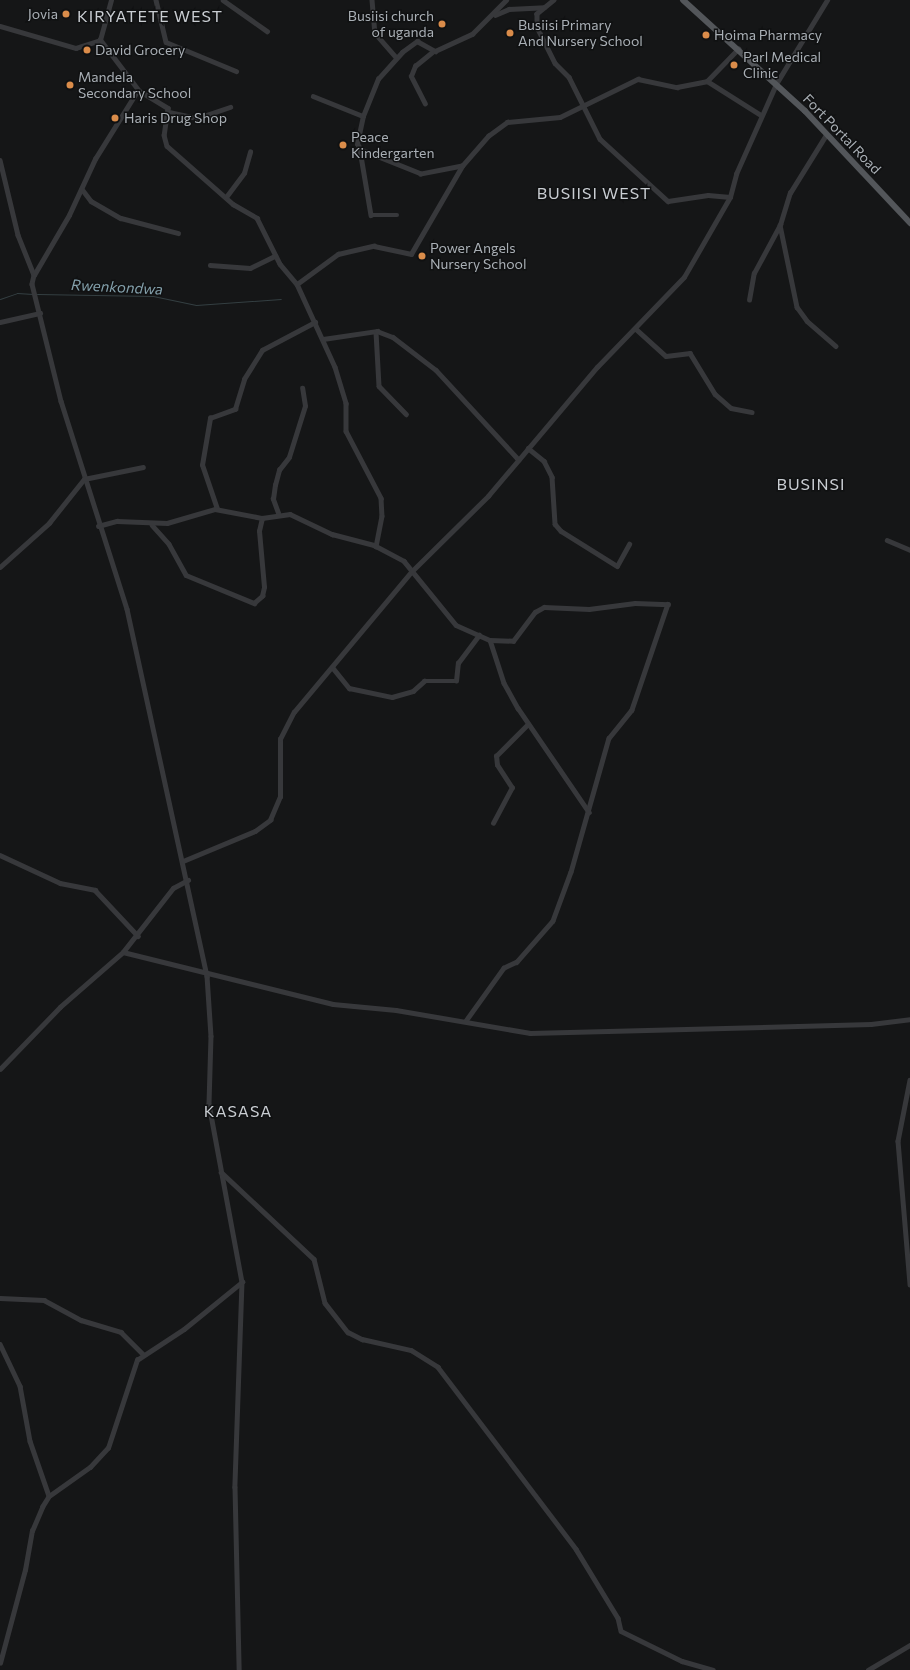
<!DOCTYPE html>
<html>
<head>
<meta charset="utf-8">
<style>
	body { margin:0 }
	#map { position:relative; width:910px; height:1670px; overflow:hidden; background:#151617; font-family:Commissioner,sans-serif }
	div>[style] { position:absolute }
	.stream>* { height:1px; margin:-0.5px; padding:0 0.5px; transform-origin:0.5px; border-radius:0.5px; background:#343f42 }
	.minor>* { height:4.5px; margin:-2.25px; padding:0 2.25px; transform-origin:2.25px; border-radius:2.25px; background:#37383b }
	.major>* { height:6px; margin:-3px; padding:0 3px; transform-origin:3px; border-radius:3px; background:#53565a }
	.dots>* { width:11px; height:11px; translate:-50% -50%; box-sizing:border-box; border:2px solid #101112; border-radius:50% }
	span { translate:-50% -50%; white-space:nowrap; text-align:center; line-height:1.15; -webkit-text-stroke:3px #101112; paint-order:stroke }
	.poi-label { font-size:14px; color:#a9afb5 }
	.right { translate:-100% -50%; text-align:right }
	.left { translate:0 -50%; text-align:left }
	.street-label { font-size:14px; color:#a9afb5 }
	.water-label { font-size:15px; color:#84a1ac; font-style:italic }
	.quarter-label { font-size:16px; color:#c9cdd2; letter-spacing:1px }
</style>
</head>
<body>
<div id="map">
	<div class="stream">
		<div style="left:37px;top:294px;width:116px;rotate:1deg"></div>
		<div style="left:153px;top:296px;width:44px;rotate:11.8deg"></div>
		<div style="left:196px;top:305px;width:85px;rotate:-4deg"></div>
		<div style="left:0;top:299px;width:18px;rotate:-19deg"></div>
		<div style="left:17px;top:293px;width:16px;rotate:4deg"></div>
	</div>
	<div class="minor">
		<div style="left:156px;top:0;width:43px;rotate:76.6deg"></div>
		<div style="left:166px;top:42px;width:76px;rotate:22.5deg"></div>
		<div style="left:223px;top:0;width:54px;rotate:35.2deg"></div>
		<div style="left:372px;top:0;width:33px;rotate:85deg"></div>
		<div style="left:375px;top:33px;width:32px;rotate:49deg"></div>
		<div style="left:554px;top:0;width:22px;rotate:141deg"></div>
		<div style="left:537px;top:14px;width:13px;rotate:90deg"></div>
		<div style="left:537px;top:27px;width:40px;rotate:63.4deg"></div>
		<div style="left:555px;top:63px;width:20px;rotate:45deg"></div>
		<div style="left:569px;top:77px;width:69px;rotate:63.4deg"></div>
		<div style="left:600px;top:139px;width:92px;rotate:42.4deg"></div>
		<div style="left:668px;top:201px;width:40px;rotate:-8.5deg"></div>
		<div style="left:708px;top:195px;width:22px;rotate:5deg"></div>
		<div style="left:495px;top:15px;width:15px;rotate:-23deg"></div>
		<div style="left:509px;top:9px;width:35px;rotate:-3deg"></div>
		<div style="left:0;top:26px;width:79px;rotate:16.1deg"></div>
		<div style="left:76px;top:48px;width:25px;rotate:-18deg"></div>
		<div style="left:707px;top:81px;width:45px;rotate:-45.9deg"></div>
		<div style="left:138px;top:90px;width:35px;rotate:31deg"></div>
		<div style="left:168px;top:108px;width:27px;rotate:98deg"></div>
		<div style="left:164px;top:135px;width:11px;rotate:75deg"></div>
		<div style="left:167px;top:146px;width:88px;rotate:41.3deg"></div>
		<div style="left:233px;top:204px;width:28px;rotate:30deg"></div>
		<div style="left:257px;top:218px;width:51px;rotate:63.4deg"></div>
		<div style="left:280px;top:264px;width:26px;rotate:50deg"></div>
		<div style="left:297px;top:284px;width:91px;rotate:65.4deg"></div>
		<div style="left:335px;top:367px;width:38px;rotate:73deg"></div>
		<div style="left:346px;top:403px;width:28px;rotate:90deg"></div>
		<div style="left:346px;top:431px;width:76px;rotate:62.4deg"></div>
		<div style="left:381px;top:498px;width:18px;rotate:87deg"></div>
		<div style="left:382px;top:516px;width:31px;rotate:101deg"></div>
		<div style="left:313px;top:96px;width:54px;rotate:21.8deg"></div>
		<div style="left:425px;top:104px;width:31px;rotate:-117deg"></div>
		<div style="left:411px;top:76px;width:11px;rotate:-68deg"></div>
		<div style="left:415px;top:66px;width:22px;rotate:-39deg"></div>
		<div style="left:169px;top:112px;width:30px;rotate:12deg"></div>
		<div style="left:198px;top:118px;width:34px;rotate:-19deg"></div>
		<div style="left:360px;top:150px;width:66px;rotate:80.4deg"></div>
		<div style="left:371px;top:215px;width:26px"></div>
		<div style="left:0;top:160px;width:77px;rotate:76.5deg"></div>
		<div style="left:18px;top:235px;width:43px;rotate:68.2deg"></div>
		<div style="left:34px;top:275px;width:9px;rotate:103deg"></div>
		<div style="left:32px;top:284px;width:121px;rotate:76.1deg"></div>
		<div style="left:61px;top:401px;width:218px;rotate:72.4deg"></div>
		<div style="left:127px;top:609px;width:376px;rotate:77.7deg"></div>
		<div style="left:207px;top:976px;width:60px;rotate:86.2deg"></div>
		<div style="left:211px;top:1036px;width:68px;rotate:91.7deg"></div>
		<div style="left:209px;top:1104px;width:181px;rotate:79.5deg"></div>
		<div style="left:242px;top:1282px;width:205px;rotate:92deg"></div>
		<div style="left:235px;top:1487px;width:183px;rotate:88.7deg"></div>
		<div style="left:462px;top:166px;width:42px;rotate:169deg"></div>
		<div style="left:421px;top:174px;width:65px;rotate:-158.2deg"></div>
		<div style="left:361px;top:150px;width:7px;rotate:-124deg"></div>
		<div style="left:357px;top:144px;width:29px;rotate:-78deg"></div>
		<div style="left:363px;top:116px;width:40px;rotate:-68deg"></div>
		<div style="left:378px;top:79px;width:36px;rotate:-48deg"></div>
		<div style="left:402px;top:52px;width:19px;rotate:-36deg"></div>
		<div style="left:417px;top:41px;width:21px;rotate:29deg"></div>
		<div style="left:435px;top:51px;width:41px;rotate:-24.7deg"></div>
		<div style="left:472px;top:34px;width:48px;rotate:-45deg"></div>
		<div style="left:82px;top:189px;width:15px;rotate:53deg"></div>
		<div style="left:91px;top:201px;width:34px;rotate:30deg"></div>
		<div style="left:121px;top:218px;width:59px;rotate:14.7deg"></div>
		<div style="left:226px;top:197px;width:30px;rotate:-53deg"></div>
		<div style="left:244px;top:173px;width:22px;rotate:-74deg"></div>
		<div style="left:780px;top:225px;width:84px;rotate:78.3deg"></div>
		<div style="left:797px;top:307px;width:17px;rotate:54deg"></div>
		<div style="left:807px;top:321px;width:38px;rotate:41deg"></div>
		<div style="left:210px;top:265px;width:40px;rotate:4.3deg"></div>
		<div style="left:250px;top:268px;width:28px;rotate:-26deg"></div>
		<div style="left:34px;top:275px;width:69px;rotate:-59.7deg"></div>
		<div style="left:69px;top:215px;width:62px;rotate:-65.1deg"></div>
		<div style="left:95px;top:159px;width:81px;rotate:-58.1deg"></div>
		<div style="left:138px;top:90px;width:63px;rotate:-127.2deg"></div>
		<div style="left:100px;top:40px;width:41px;rotate:-74.6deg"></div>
		<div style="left:297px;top:284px;width:51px;rotate:-36.2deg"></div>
		<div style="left:338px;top:254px;width:37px;rotate:-13deg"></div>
		<div style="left:374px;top:246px;width:38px;rotate:12deg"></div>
		<div style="left:411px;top:254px;width:102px;rotate:-59.9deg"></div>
		<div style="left:462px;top:166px;width:40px;rotate:-49deg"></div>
		<div style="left:488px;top:136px;width:24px;rotate:-36deg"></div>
		<div style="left:507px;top:122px;width:53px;rotate:-5.4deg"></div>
		<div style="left:560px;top:117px;width:87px;rotate:-26deg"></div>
		<div style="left:638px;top:79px;width:40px;rotate:12deg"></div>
		<div style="left:677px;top:87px;width:31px;rotate:-11deg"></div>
		<div style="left:707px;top:81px;width:64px;rotate:32.2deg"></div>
		<div style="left:749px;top:300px;width:27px;rotate:-80deg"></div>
		<div style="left:754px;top:273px;width:55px;rotate:-61.6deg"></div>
		<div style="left:780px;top:225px;width:34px;rotate:-73deg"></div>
		<div style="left:790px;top:193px;width:68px;rotate:-58.2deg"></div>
		<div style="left:0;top:322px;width:41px;rotate:-12.7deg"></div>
		<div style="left:636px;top:329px;width:40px;rotate:42deg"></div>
		<div style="left:666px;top:356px;width:24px;rotate:-7deg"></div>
		<div style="left:690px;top:353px;width:48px;rotate:58.6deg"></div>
		<div style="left:715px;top:394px;width:21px;rotate:41deg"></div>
		<div style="left:731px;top:408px;width:21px;rotate:11deg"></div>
		<div style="left:376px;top:332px;width:54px;rotate:86.8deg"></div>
		<div style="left:379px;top:386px;width:39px;rotate:46deg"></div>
		<div style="left:323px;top:339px;width:55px;rotate:-8.4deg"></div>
		<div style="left:377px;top:331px;width:17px;rotate:21deg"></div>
		<div style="left:393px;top:337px;width:54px;rotate:37.5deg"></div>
		<div style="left:436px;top:370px;width:122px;rotate:47.3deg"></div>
		<div style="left:528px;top:448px;width:21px;rotate:39deg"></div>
		<div style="left:544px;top:461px;width:18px;rotate:63deg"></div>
		<div style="left:552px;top:477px;width:47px;rotate:86.3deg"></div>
		<div style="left:555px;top:524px;width:9px;rotate:49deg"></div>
		<div style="left:561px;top:531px;width:66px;rotate:32deg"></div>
		<div style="left:617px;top:566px;width:25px;rotate:-61deg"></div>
		<div style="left:217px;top:509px;width:46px;rotate:-108.8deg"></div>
		<div style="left:202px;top:465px;width:48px;rotate:-80.3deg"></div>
		<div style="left:210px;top:418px;width:27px;rotate:-20deg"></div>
		<div style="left:235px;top:409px;width:31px;rotate:-73deg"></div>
		<div style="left:244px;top:379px;width:34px;rotate:-58deg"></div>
		<div style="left:262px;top:350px;width:60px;rotate:-27.8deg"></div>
		<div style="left:278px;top:513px;width:15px;rotate:-110deg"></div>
		<div style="left:273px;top:499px;width:14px;rotate:-82deg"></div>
		<div style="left:275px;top:485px;width:16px;rotate:-75deg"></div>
		<div style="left:279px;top:470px;width:16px;rotate:-52deg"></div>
		<div style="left:289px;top:457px;width:53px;rotate:-72.6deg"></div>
		<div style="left:305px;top:406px;width:18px;rotate:-99deg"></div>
		<div style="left:152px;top:525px;width:25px;rotate:48deg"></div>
		<div style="left:169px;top:544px;width:35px;rotate:61deg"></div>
		<div style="left:186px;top:575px;width:74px;rotate:22.4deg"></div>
		<div style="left:254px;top:603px;width:11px;rotate:-41deg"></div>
		<div style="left:262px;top:596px;width:9px;rotate:-77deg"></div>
		<div style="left:264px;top:587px;width:56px;rotate:-95.1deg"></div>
		<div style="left:259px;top:531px;width:13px;rotate:-77deg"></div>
		<div style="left:98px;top:526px;width:20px;rotate:-15deg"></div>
		<div style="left:117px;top:521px;width:50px;rotate:2.3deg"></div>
		<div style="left:167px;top:523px;width:50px;rotate:-16.3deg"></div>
		<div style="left:215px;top:509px;width:48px;rotate:10.8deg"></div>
		<div style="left:262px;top:518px;width:28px;rotate:-8deg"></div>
		<div style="left:290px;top:514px;width:47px;rotate:25.5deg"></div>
		<div style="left:332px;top:534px;width:43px;rotate:14.7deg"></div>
		<div style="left:374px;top:545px;width:34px;rotate:28deg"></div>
		<div style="left:404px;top:561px;width:82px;rotate:50.9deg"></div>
		<div style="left:456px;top:625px;width:37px;rotate:24deg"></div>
		<div style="left:490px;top:640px;width:23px;rotate:2deg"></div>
		<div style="left:513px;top:641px;width:36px;rotate:-53deg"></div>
		<div style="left:535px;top:612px;width:10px;rotate:-29deg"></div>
		<div style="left:544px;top:607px;width:45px;rotate:2.5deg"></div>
		<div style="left:589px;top:609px;width:46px;rotate:-7.4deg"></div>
		<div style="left:635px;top:603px;width:33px;rotate:2deg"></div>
		<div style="left:668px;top:604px;width:112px;rotate:108.8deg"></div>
		<div style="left:632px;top:710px;width:36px;rotate:129deg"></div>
		<div style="left:609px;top:738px;width:139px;rotate:105.8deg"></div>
		<div style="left:571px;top:872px;width:52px;rotate:110.2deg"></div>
		<div style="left:553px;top:921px;width:55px;rotate:131.3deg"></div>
		<div style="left:517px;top:962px;width:14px;rotate:155deg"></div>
		<div style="left:504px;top:968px;width:65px;rotate:125.6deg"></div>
		<div style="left:887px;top:540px;width:25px;rotate:23deg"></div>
		<div style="left:0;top:567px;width:66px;rotate:-41.9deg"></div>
		<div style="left:49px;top:523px;width:56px;rotate:-51.5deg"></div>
		<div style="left:84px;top:479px;width:60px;rotate:-11.5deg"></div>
		<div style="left:490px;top:640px;width:45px;rotate:72deg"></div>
		<div style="left:504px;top:683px;width:29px;rotate:61deg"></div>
		<div style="left:518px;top:708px;width:126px;rotate:55.7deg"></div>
		<div style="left:333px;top:668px;width:26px;rotate:51deg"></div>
		<div style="left:349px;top:688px;width:44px;rotate:11.8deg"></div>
		<div style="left:392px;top:697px;width:22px;rotate:-16deg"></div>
		<div style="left:413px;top:691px;width:15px;rotate:-42deg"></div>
		<div style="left:424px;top:681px;width:32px"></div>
		<div style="left:456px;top:681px;width:18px;rotate:-84deg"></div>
		<div style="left:458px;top:663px;width:35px;rotate:-53deg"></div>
		<div style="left:493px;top:823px;width:40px;rotate:-62deg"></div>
		<div style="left:512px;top:788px;width:27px;rotate:-123deg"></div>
		<div style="left:497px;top:765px;width:9px;rotate:-96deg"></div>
		<div style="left:496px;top:756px;width:45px;rotate:-45deg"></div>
		<div style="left:0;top:855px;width:66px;rotate:25deg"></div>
		<div style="left:60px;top:883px;width:36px;rotate:11deg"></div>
		<div style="left:95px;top:890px;width:63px;rotate:46.9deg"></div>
		<div style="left:183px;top:861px;width:78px;rotate:-22.6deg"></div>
		<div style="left:255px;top:831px;width:19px;rotate:-36deg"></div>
		<div style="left:270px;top:820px;width:25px;rotate:-67deg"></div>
		<div style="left:280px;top:797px;width:58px;rotate:-90deg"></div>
		<div style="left:280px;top:739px;width:30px;rotate:-63deg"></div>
		<div style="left:294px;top:712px;width:184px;rotate:-50.1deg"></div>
		<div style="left:412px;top:571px;width:107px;rotate:-44.6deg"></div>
		<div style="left:488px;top:496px;width:169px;rotate:-49.8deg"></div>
		<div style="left:597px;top:367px;width:125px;rotate:-46deg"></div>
		<div style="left:684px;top:277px;width:92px;rotate:-60.1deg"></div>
		<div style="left:730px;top:197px;width:24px;rotate:-75deg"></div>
		<div style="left:736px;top:174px;width:98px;rotate:-66deg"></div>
		<div style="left:776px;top:84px;width:98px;rotate:-58.7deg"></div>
		<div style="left:123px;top:952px;width:216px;rotate:13.9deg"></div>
		<div style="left:333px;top:1004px;width:63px;rotate:5.4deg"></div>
		<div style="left:396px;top:1010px;width:136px;rotate:9.7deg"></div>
		<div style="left:530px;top:1033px;width:341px;rotate:-1.5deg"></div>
		<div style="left:871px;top:1024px;width:39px;rotate:-7deg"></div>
		<div style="left:0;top:1069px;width:86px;rotate:-45.9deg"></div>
		<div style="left:60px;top:1007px;width:84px;rotate:-41.1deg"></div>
		<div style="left:123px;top:952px;width:81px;rotate:-52deg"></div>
		<div style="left:173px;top:888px;width:17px;rotate:-28deg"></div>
		<div style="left:910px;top:1080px;width:62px;rotate:101.1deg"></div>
		<div style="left:898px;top:1141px;width:144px;rotate:85.2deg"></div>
		<div style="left:221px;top:1172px;width:127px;rotate:43.1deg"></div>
		<div style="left:314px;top:1259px;width:45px;rotate:76deg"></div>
		<div style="left:325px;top:1303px;width:37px;rotate:52deg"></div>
		<div style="left:348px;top:1332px;width:16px;rotate:27deg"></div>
		<div style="left:362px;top:1339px;width:50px;rotate:12.7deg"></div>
		<div style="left:411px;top:1350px;width:32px;rotate:32deg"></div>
		<div style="left:438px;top:1367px;width:228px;rotate:52.8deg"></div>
		<div style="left:576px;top:1549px;width:81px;rotate:58.7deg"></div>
		<div style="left:618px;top:1618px;width:13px;rotate:77deg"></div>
		<div style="left:621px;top:1631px;width:68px;rotate:26.2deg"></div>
		<div style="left:682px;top:1661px;width:32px;rotate:16deg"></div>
		<div style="left:0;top:1298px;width:44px;rotate:2.6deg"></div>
		<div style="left:44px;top:1300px;width:42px;rotate:28.4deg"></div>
		<div style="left:81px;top:1320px;width:42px;rotate:16.7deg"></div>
		<div style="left:121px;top:1332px;width:31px;rotate:45deg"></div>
		<div style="left:0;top:1344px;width:47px;rotate:64.5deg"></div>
		<div style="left:20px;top:1386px;width:56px;rotate:79.7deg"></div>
		<div style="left:30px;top:1441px;width:58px;rotate:70.9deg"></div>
		<div style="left:0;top:1663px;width:96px;rotate:-75deg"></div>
		<div style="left:25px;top:1570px;width:40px;rotate:-80deg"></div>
		<div style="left:32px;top:1531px;width:26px;rotate:-67deg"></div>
		<div style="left:42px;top:1507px;width:13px;rotate:-58deg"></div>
		<div style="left:49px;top:1496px;width:50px;rotate:-35.3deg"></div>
		<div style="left:90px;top:1467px;width:26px;rotate:-47deg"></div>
		<div style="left:108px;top:1448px;width:93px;rotate:-71.8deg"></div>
		<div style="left:137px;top:1360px;width:56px;rotate:-33.4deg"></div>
		<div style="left:184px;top:1329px;width:75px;rotate:-39deg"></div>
		<div style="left:868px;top:1670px;width:49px;rotate:-30.8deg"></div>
	</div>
	<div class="major">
		<div style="left:683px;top:0;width:165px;rotate:42.3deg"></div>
		<div style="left:805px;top:111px;width:154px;rotate:46.8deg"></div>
	</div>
	<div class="dots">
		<div style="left:66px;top:14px;background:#da8c4a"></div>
		<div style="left:442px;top:24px;background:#da8c4a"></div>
		<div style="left:510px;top:33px;background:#da8c4a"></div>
		<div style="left:706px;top:35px;background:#da8c4a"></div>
		<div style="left:87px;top:50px;background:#da8c4a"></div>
		<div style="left:734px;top:65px;background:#da8c4a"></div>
		<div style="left:70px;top:85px;background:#da8c4a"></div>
		<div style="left:115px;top:118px;background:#da8c4a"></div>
		<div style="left:343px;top:145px;background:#da8c4a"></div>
		<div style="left:422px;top:256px;background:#da8c4a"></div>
	</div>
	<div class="poi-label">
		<span class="right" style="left:58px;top:14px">Jovia</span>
		<span class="right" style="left:434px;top:24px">Busiisi church<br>of uganda</span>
		<span class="left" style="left:518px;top:33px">Busiisi Primary<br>And Nursery School</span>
		<span class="left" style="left:714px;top:35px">Hoima Pharmacy</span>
		<span class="left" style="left:95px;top:50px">David Grocery</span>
		<span class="left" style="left:743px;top:65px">Parl Medical<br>Clinic</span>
		<span class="left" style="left:78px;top:85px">Mandela<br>Secondary School</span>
		<span class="left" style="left:124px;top:118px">Haris Drug Shop</span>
		<span class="left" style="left:351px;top:145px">Peace<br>Kindergarten</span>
		<span class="left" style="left:430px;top:256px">Power Angels<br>Nursery School</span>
	</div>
	<div class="street-label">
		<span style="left:842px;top:134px;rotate:46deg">Fort Portal Road</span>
	</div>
	<div class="water-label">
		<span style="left:117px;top:287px;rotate:3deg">Rwenkondwa</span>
	</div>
	<div class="quarter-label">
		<span style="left:150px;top:16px">KIRYATETE WEST</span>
		<span style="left:594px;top:193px">BUSIISI WEST</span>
		<span style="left:811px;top:484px">BUSINSI</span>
		<span style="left:238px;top:1111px">KASASA</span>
	</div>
</div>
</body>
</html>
